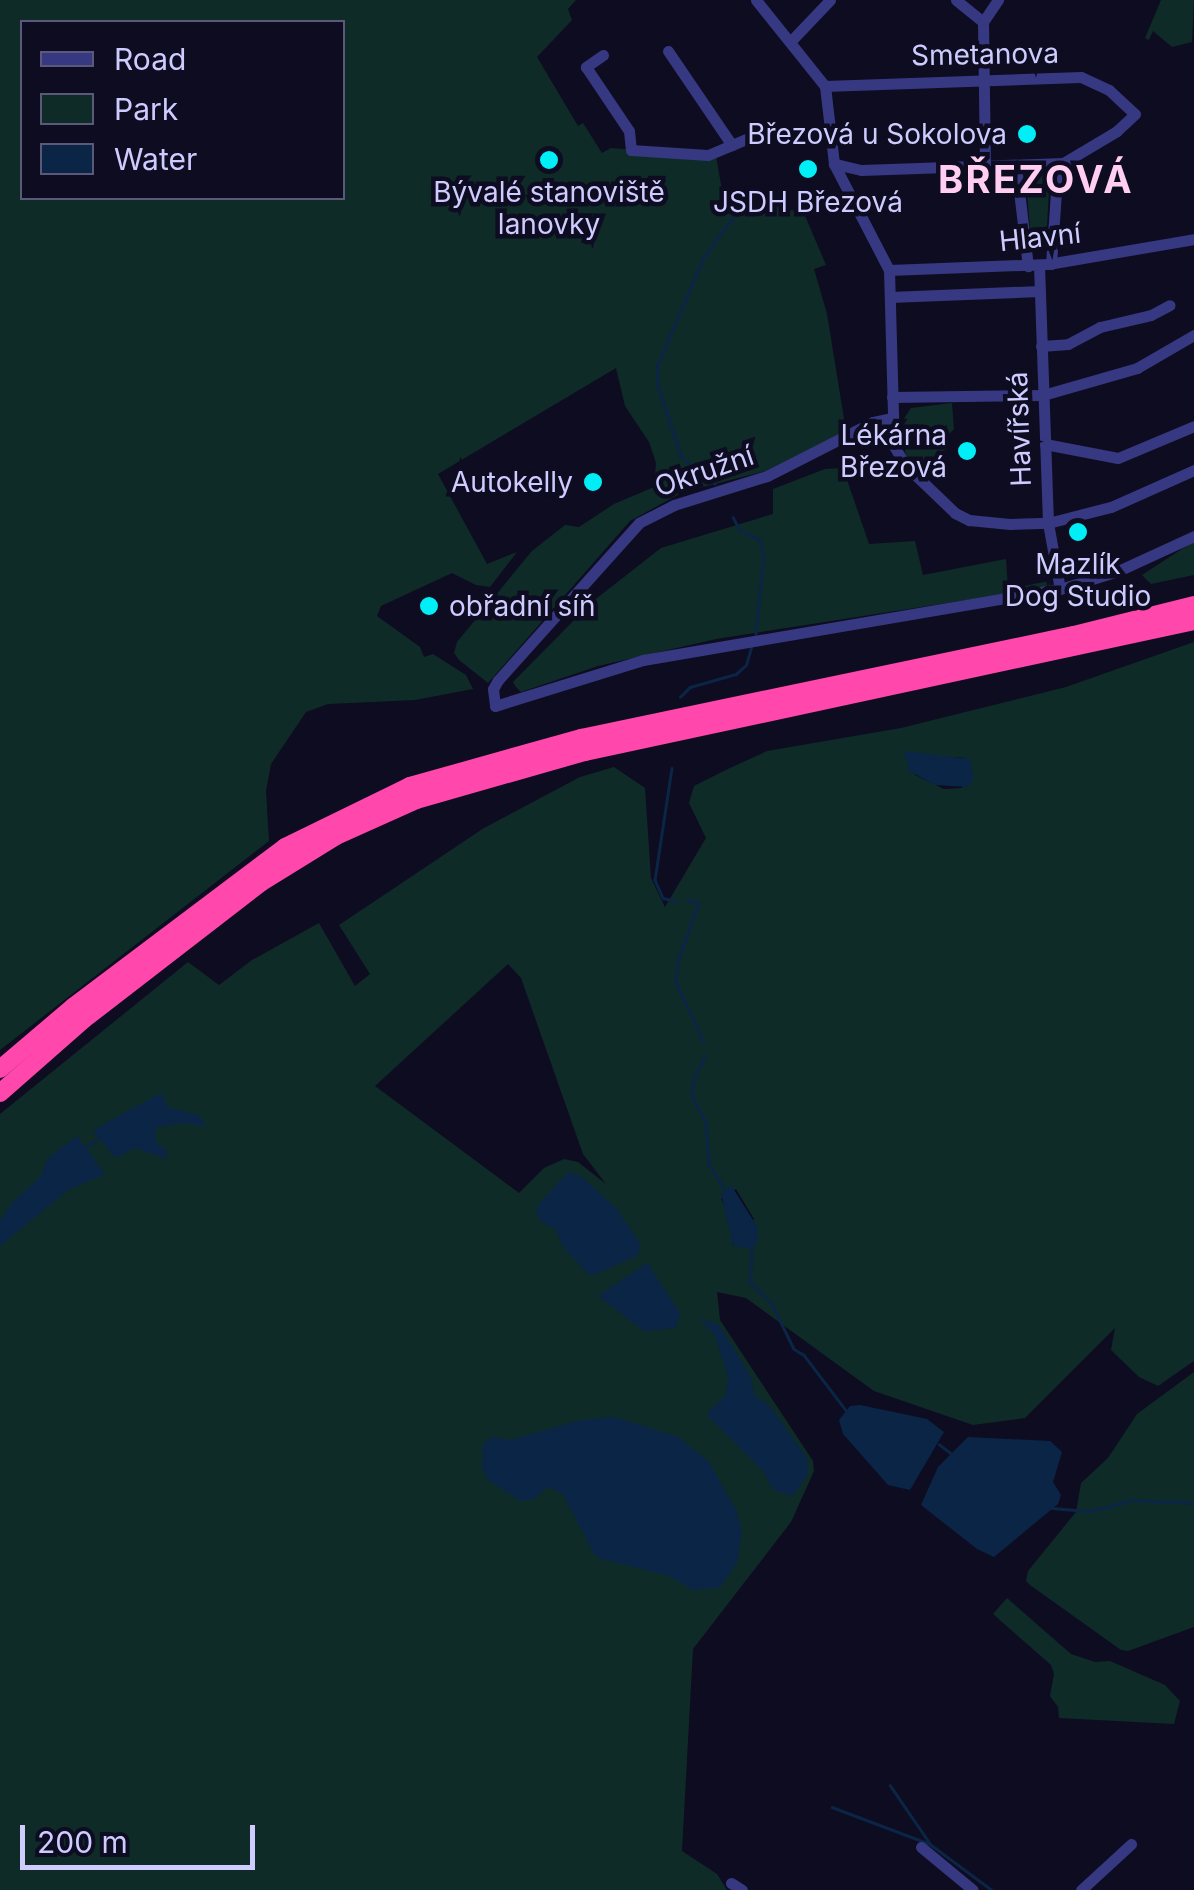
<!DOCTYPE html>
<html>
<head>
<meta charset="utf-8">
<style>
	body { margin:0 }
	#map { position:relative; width:1194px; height:1890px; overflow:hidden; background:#0e0c21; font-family:Inter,sans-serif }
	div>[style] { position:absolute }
	.green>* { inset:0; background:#0f2b28 }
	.water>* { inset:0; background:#0b2546 }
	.stream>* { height:2.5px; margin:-1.25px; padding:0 1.25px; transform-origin:1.25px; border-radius:1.25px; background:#0b2546 }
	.minor>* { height:11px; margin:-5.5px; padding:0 5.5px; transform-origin:5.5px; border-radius:5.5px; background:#363881 }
	.highway>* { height:18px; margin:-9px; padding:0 9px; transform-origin:9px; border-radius:9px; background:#ff47ac }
	.dots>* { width:28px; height:28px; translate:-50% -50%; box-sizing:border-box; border:5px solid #0e0c21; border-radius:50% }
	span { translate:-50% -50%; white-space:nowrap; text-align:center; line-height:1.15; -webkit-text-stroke:9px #0e0c21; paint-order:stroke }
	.street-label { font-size:28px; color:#ceccff }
	.poi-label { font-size:28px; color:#ceccff }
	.right { translate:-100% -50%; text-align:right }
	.left { translate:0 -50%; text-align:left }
	.district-label { font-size:38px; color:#ffcef1; font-weight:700; letter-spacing:2.5px }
	.legend { position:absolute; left:20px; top:20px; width:325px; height:180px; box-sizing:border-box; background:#0e0c21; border:2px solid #5b597a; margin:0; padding:12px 18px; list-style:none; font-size:30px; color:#ceccff }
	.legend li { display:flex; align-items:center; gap:20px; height:50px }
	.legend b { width:50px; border:2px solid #5b597a }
	.scale { position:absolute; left:20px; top:1825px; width:235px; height:45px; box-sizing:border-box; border:5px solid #ceccff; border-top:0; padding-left:12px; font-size:30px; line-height:35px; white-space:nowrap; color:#ceccff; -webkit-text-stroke:8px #0e0c21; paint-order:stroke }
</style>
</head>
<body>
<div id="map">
	<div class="green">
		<div style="clip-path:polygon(evenodd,0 0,576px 0,568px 9px,572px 20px,537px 57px,578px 126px,583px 123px,602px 153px,611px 148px,716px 156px,725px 207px,735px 217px,741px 203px,764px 210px,779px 203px,784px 210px,803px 211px,826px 265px,814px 269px,827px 314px,846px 431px,766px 471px,683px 492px,630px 521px,488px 683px,459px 660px,454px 653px,457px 642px,532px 551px,565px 525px,579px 527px,614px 504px,654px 487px,656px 463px,649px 442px,625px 406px,616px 368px,438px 474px,487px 564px,517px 552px,490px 587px,476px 585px,452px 573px,381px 606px,377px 616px,420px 647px,424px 657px,433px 654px,466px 675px,473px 689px,415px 700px,328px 704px,306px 712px,271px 764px,266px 791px,269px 841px,0 1050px,0 0,22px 22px,342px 22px,342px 198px,22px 198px,22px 22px)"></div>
		<div style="clip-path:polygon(1161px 0,1194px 0,1192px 42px,1172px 47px,1153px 31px,1149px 40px,1145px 38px)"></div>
		<div style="clip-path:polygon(1025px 170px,1050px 171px,1047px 227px,1030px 228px)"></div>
		<div style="clip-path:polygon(952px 403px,954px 429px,942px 441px,948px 447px,940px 455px,945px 460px,928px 479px,906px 456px,899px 426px,911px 408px)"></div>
		<div style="clip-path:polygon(843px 468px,869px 544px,915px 541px,923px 575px,1006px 559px,1008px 589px,1049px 581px,1050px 587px,716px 639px,598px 666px,521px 692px,516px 687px,513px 682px,592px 602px,661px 548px,773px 514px,773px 489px,825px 469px)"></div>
		<div style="clip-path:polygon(1194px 541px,1194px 575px,1151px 584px,1142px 575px)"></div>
		<div style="clip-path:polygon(evenodd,1194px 642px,1194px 1361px,1158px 1386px,1139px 1377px,1111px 1350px,1115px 1328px,1025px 1418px,973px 1425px,874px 1391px,746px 1298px,717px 1292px,720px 1320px,813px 1461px,814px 1471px,791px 1522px,693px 1649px,682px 1851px,717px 1874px,727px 1890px,0 1890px,0 1114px,188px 962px,219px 985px,252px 960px,319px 923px,355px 986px,370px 974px,339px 925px,484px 828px,580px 777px,614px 767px,645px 788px,651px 878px,665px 907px,706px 838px,689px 803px,694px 786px,730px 768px,767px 751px,901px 728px,1066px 687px,1194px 642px,912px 754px,965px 758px,962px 788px,944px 789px,915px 775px,912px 754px,1194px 642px,508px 964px,521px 978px,583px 1154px,606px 1184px,578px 1162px,564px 1159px,544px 1168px,519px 1193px,375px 1086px,508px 964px,1194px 642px,736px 1189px,754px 1219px,733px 1246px,730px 1218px,721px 1199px,736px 1189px)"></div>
		<div style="clip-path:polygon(1194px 1372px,1194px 1627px,1128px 1651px,1121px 1650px,1030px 1585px,1026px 1581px,1028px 1571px,1076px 1512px,1081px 1483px,1108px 1458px,1137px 1414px)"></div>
		<div style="clip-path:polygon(1007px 1598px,1071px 1654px,1095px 1662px,1110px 1661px,1165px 1685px,1180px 1701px,1174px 1724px,1059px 1718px,1058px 1707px,1050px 1696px,1054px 1674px,1051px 1665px,993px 1614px)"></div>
	</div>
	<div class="water">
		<div style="clip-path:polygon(904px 751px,970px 759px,974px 778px,968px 787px,935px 785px,909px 771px)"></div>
		<div style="clip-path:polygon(161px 1093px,169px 1108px,198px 1115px,207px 1127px,187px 1123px,156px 1127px,156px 1143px,166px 1150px,167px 1159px,135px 1148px,115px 1158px,93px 1130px)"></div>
		<div style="clip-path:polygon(77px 1136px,105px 1174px,68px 1190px,0 1246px,0 1221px,13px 1202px,40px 1177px,48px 1158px)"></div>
		<div style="clip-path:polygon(568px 1172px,581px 1176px,617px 1209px,641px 1245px,637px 1256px,594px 1275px,587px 1273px,563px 1247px,556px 1230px,540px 1221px,536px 1211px,540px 1203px)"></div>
		<div style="clip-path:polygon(731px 1185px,758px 1228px,757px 1244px,750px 1249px,733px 1245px,721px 1194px)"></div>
		<div style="clip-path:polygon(647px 1263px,680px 1313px,676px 1328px,644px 1331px,598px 1296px)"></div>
		<div style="clip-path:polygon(700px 1319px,719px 1325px,751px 1377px,754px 1395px,769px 1405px,807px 1458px,808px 1474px,793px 1496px,773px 1490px,763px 1471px,706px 1414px,726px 1395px,728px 1377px,715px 1336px)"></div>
		<div style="clip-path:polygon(860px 1405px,927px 1419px,944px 1432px,910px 1490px,888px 1485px,843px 1434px,839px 1420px,850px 1406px)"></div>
		<div style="clip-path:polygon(615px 1417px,678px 1437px,709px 1462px,736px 1510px,742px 1531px,737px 1563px,719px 1588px,693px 1590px,669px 1576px,601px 1559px,594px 1554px,563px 1494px,547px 1487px,534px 1499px,520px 1501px,488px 1480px,482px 1467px,483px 1444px,492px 1437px,511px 1440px,580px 1420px)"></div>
		<div style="clip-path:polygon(968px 1437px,1050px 1441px,1062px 1452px,1053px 1482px,1061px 1495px,1058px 1504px,994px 1557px,977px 1549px,921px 1505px,938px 1467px)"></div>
	</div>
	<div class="stream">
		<div style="left:715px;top:484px;width:43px;rotate:-141.5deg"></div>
		<div style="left:681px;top:457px;width:77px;rotate:-108.2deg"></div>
		<div style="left:657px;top:384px;width:18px;rotate:-90deg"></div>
		<div style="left:657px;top:366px;width:117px;rotate:-66.9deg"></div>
		<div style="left:703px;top:258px;width:56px;rotate:-53.7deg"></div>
		<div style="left:733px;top:517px;width:15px;rotate:62deg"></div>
		<div style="left:740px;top:530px;width:22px;rotate:27deg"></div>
		<div style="left:760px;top:540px;width:16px;rotate:76deg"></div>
		<div style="left:764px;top:556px;width:78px;rotate:95.9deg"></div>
		<div style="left:680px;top:697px;width:14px;rotate:-45deg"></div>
		<div style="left:690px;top:687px;width:48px;rotate:-15.8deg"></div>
		<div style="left:736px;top:674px;width:13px;rotate:-42deg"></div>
		<div style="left:746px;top:665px;width:18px;rotate:-74deg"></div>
		<div style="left:672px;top:768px;width:113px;rotate:98.6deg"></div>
		<div style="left:655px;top:880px;width:20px;rotate:66deg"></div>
		<div style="left:663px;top:898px;width:13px;rotate:13deg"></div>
		<div style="left:687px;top:900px;width:12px;rotate:14deg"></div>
		<div style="left:699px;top:903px;width:62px;rotate:109.9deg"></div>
		<div style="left:678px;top:961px;width:21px;rotate:95deg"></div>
		<div style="left:676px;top:982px;width:67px;rotate:65.3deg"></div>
		<div style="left:705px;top:1056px;width:25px;rotate:116deg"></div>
		<div style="left:694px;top:1079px;width:17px;rotate:97deg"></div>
		<div style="left:692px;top:1096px;width:30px;rotate:62deg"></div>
		<div style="left:706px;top:1122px;width:42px;rotate:85.9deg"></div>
		<div style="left:709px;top:1164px;width:32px;rotate:58deg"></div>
		<div style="left:85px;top:1148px;width:17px;rotate:-36deg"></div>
		<div style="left:752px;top:1248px;width:35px;rotate:92deg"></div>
		<div style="left:751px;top:1283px;width:28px;rotate:44deg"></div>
		<div style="left:771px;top:1302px;width:52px;rotate:63.9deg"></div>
		<div style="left:794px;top:1349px;width:12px;rotate:31deg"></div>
		<div style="left:804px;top:1355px;width:73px;rotate:52.8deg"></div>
		<div style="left:939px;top:1444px;width:16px;rotate:38deg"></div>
		<div style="left:1052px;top:1508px;width:38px;rotate:5deg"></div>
		<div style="left:1090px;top:1511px;width:44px;rotate:-14.3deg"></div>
		<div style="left:1133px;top:1500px;width:61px;rotate:2.8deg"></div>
		<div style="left:890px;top:1785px;width:69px;rotate:55.6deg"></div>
		<div style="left:832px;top:1807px;width:105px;rotate:20.7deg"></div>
		<div style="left:930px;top:1844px;width:77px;rotate:36.6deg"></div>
	</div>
	<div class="minor">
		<div style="left:756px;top:0;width:110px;rotate:51.3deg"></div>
		<div style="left:825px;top:86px;width:79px;rotate:83.4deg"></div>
		<div style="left:834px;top:164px;width:119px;rotate:62.6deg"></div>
		<div style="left:889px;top:270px;width:176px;rotate:88.4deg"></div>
		<div style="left:894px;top:446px;width:22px;rotate:60deg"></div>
		<div style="left:905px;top:465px;width:69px;rotate:43.8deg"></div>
		<div style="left:955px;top:513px;width:16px;rotate:27deg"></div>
		<div style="left:969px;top:520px;width:41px;rotate:5.6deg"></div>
		<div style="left:1010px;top:524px;width:38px;rotate:-2deg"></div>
		<div style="left:1048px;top:523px;width:65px;rotate:-14.3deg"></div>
		<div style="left:1111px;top:507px;width:91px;rotate:-24deg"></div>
		<div style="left:956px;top:0;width:35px;rotate:39deg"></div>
		<div style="left:790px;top:42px;width:58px;rotate:-46.4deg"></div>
		<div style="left:668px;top:51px;width:114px;rotate:55.8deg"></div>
		<div style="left:603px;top:55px;width:21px;rotate:145deg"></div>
		<div style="left:586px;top:67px;width:77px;rotate:56.1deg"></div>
		<div style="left:629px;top:131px;width:19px;rotate:84deg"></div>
		<div style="left:631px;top:150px;width:77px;rotate:3.7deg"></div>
		<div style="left:708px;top:155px;width:54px;rotate:-22.8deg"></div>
		<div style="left:758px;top:134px;width:70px"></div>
		<div style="left:825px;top:86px;width:256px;rotate:-2deg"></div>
		<div style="left:1081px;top:77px;width:31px;rotate:25deg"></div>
		<div style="left:1109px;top:90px;width:35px;rotate:43deg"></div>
		<div style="left:1135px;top:114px;width:25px;rotate:137deg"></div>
		<div style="left:1117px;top:131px;width:63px;rotate:149.3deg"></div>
		<div style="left:1063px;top:163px;width:202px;rotate:178deg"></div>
		<div style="left:861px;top:170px;width:28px;rotate:-167deg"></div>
		<div style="left:985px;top:165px;width:143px;rotate:-90.8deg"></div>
		<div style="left:983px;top:22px;width:27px;rotate:-56deg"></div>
		<div style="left:1016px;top:166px;width:101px;rotate:83.2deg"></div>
		<div style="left:1051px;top:264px;width:100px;rotate:-86deg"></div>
		<div style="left:1039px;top:265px;width:258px;rotate:88deg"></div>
		<div style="left:1048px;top:523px;width:67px;rotate:79.7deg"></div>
		<div style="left:889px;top:270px;width:159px;rotate:-2.2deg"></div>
		<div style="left:1048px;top:264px;width:148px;rotate:-9.7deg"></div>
		<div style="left:890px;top:297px;width:150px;rotate:-2.3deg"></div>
		<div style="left:1041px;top:346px;width:27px;rotate:-4deg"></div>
		<div style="left:1068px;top:344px;width:36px;rotate:-28deg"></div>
		<div style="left:1100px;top:327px;width:52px;rotate:-13.2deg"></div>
		<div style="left:1151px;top:315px;width:21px;rotate:-28deg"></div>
		<div style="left:892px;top:397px;width:151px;rotate:-0.8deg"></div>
		<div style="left:1043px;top:395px;width:98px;rotate:-16deg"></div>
		<div style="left:1137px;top:368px;width:66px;rotate:-30.1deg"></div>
		<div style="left:892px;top:418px;width:19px;rotate:168deg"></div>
		<div style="left:873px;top:422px;width:119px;rotate:153deg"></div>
		<div style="left:767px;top:476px;width:97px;rotate:162.7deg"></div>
		<div style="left:674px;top:505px;width:39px;rotate:153deg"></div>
		<div style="left:639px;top:523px;width:211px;rotate:131.9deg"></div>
		<div style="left:498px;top:680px;width:10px;rotate:119deg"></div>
		<div style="left:493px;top:689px;width:17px;rotate:83deg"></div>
		<div style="left:495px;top:706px;width:155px;rotate:-17.3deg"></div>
		<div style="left:643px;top:660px;width:423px;rotate:-9.7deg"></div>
		<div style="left:1060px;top:589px;width:61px;rotate:-17.2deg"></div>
		<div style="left:1118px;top:571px;width:84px;rotate:-24.7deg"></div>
		<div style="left:1045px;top:444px;width:74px;rotate:10.9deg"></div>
		<div style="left:1118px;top:458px;width:82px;rotate:-22.8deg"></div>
		<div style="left:921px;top:1847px;width:67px;rotate:39.6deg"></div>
		<div style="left:731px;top:1883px;width:13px;rotate:32deg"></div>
		<div style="left:1081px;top:1890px;width:68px;rotate:-42.6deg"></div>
	</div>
	<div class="highway">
		<div style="left:0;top:1069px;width:96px;rotate:-40.3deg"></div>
		<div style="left:73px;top:1007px;width:266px;rotate:-37deg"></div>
		<div style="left:285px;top:847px;width:139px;rotate:-26deg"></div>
		<div style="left:410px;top:786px;width:178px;rotate:-15.7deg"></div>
		<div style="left:581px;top:738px;width:504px;rotate:-11.8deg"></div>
		<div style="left:1074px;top:635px;width:124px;rotate:-14deg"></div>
		<div style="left:0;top:1093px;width:111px;rotate:-41.3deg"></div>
		<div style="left:83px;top:1020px;width:224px;rotate:-37.7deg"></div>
		<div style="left:260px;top:883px;width:89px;rotate:-31.7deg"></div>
		<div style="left:336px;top:836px;width:88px;rotate:-24.2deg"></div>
		<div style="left:416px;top:800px;width:176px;rotate:-15.9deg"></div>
		<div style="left:585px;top:752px;width:623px;rotate:-12.14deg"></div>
	</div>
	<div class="dots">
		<div style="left:1027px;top:134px;background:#00eff7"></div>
		<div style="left:549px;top:160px;background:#00eff7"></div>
		<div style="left:808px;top:169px;background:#00eff7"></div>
		<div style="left:967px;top:451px;background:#00eff7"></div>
		<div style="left:593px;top:482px;background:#00eff7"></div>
		<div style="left:1078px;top:532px;background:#00eff7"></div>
		<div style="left:429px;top:606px;background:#00eff7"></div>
	</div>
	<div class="street-label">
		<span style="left:985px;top:54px;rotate:-1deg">Smetanova</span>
		<span style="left:1040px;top:237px;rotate:-6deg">Hlavní</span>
		<span style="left:1019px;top:429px;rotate:-92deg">Havířská</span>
		<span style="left:704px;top:471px;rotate:-19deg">Okružní</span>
	</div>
	<div class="poi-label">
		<span class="right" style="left:1007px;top:134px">Březová u Sokolova</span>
		<span style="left:549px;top:208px">Bývalé stanoviště<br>lanovky</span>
		<span style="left:808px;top:202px">JSDH Březová</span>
		<span class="right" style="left:947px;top:451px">Lékárna<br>Březová</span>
		<span class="right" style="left:573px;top:482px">Autokelly</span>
		<span style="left:1078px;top:580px">Mazlík<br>Dog Studio</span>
		<span class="left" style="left:449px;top:606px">obřadní síň</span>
	</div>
	<div class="district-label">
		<span style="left:1036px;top:180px">BŘEZOVÁ</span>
	</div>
	<ul class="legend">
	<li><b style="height:12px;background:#363881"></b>Road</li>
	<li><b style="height:28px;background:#0f2b28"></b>Park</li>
	<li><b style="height:28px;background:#0b2546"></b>Water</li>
	</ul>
	<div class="scale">200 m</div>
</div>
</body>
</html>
